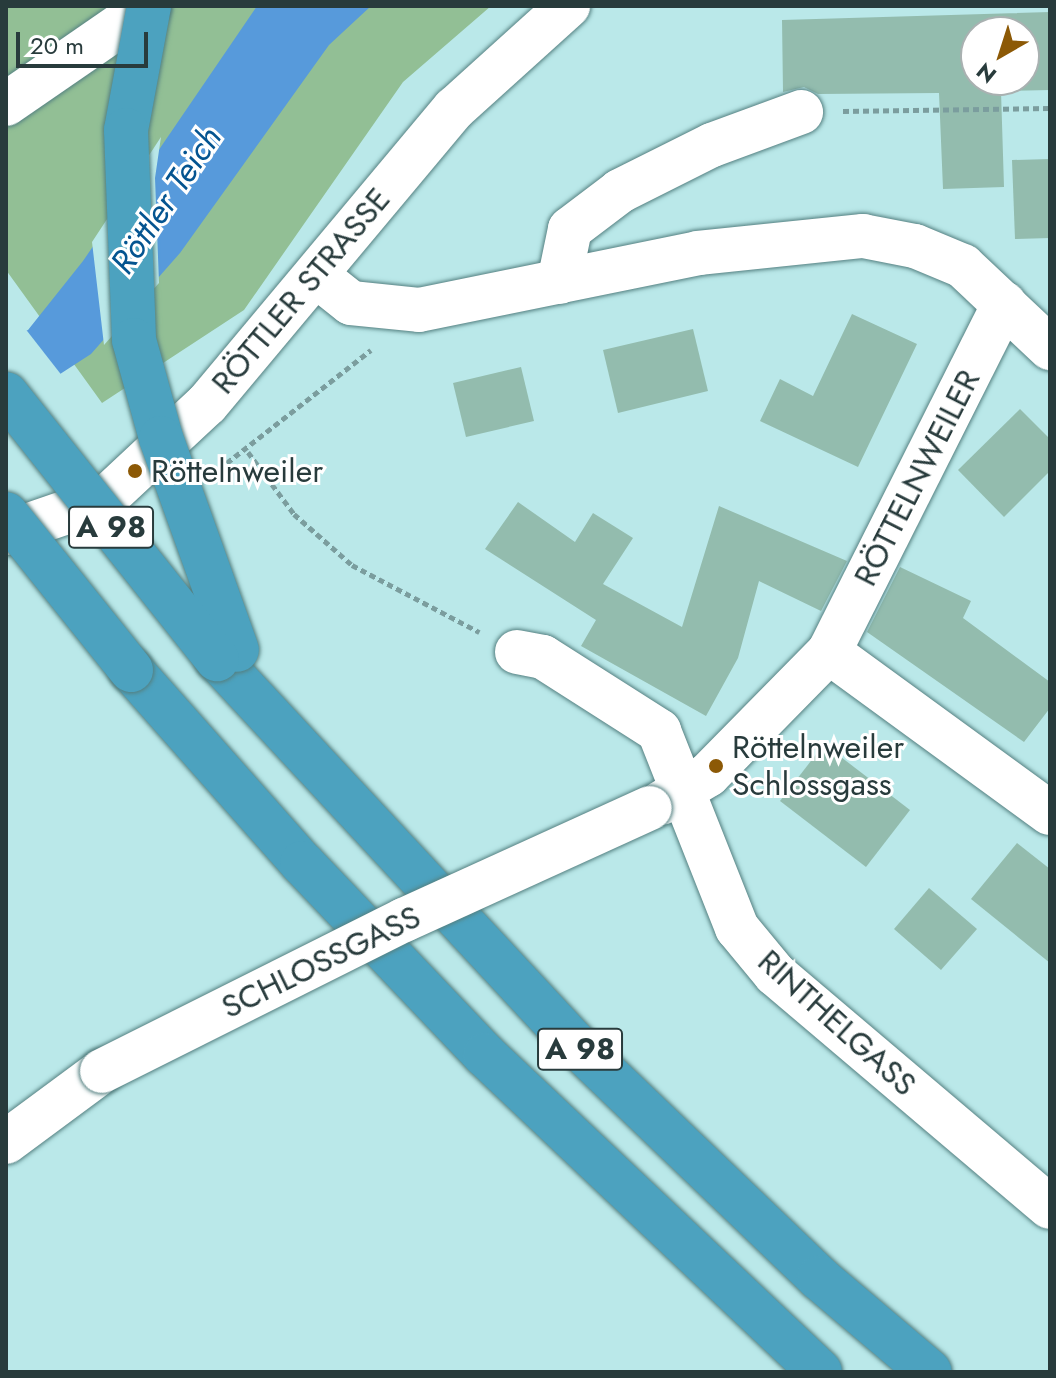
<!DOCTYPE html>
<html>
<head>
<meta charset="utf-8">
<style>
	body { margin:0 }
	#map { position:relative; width:1056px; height:1378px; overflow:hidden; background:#bae8e9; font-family:Jost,sans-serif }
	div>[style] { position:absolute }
	.green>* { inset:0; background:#92bf95 }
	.water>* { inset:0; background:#579adb }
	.pier>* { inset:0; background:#bae8e9 }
	.building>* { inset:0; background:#93bcae }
	.path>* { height:5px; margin-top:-2.5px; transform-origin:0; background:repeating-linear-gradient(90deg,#7b9d9e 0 6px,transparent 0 10px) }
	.roads { filter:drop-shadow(0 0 2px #548081) drop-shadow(0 0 2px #548081) }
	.minor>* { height:44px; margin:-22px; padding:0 22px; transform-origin:22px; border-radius:22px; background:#fff }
	.highway>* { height:44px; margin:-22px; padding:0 22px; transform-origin:22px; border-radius:22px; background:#4ca2bf }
	.bridges { filter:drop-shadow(0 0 2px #548081) drop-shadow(0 0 2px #548081) }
	.minor-bridge>* { height:44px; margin:-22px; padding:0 22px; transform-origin:22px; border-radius:22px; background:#fff }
	.highway-bridge>* { height:44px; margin:-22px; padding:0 22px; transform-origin:22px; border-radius:22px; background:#4ca2bf }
	.dots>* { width:22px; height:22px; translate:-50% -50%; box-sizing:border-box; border:4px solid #fff; border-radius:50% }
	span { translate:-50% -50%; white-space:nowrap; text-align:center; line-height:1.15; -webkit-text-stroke:6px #fff; paint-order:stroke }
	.shield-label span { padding:2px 6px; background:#fff; border:2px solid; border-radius:6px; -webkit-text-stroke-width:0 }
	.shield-label { font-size:30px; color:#283b3c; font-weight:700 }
	.street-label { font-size:32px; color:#283b3c }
	.poi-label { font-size:32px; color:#283b3c }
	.left { translate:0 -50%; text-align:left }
	.water-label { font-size:34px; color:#045490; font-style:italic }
	.frame { position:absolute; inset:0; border:8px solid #283b3c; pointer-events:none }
	.north { position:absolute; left:960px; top:16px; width:80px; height:80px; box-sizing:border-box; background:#fff; border:2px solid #a9b1b1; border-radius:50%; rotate:219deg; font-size:22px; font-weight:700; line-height:32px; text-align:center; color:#283b3c }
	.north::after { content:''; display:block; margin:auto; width:28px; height:36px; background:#8c5906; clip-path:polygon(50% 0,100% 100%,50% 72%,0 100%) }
	.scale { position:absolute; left:16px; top:32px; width:132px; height:36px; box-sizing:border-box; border:4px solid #283b3c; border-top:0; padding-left:10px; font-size:24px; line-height:28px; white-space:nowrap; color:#283b3c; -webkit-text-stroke:6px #fff; paint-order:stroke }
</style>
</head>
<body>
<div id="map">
	<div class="green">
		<div style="clip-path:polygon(6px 6px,491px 6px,403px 82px,244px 310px,102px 403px,6px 270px)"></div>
	</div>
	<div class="water">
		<div style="clip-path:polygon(257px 6px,371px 6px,329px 45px,180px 253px,91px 354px,6px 409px,6px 338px,28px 330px,83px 261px)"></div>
	</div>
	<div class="pier">
		<div style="clip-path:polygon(161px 137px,155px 178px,159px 283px,104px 345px,92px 242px)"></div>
		<div style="clip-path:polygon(24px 327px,63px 377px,6px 413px,6px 334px)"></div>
	</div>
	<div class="building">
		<div style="clip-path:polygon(evenodd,1050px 12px,1050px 90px,1001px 91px,1004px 187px,943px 189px,939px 93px,818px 94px,804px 87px,783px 92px,782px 20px,1050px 12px,976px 32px,1024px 32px,1024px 80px,976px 80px,976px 32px)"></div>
		<div style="clip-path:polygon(1050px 159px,1050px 238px,1015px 239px,1012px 160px)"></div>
		<div style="clip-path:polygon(852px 314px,917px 344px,858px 467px,760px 421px,780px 379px,813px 396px)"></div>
		<div style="clip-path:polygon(693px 329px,708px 391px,618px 413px,603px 350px)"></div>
		<div style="clip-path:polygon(521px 367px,534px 421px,466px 437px,453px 383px)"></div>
		<div style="clip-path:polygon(1020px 409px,1050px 439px,1050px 471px,1004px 517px,958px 470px)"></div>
		<div style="clip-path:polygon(518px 502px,575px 542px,593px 513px,633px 538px,603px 584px,682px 627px,719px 506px,847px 561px,821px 611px,759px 581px,738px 658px,706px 716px,581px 646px,596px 620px,485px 549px)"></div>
		<div style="clip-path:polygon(900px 567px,971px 601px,963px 618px,1050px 682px,1050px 708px,1024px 742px,867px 632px)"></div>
		<div style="clip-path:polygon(824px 744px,910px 810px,866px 867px,780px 801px)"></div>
		<div style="clip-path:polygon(1017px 843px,1050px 869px,1050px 963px,971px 899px)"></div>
		<div style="clip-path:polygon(929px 888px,977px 929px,941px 970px,894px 929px)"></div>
	</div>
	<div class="path">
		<div style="left:843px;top:111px;width:207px;rotate:-0.8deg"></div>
		<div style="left:248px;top:452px;width:77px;rotate:53.4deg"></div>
		<div style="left:294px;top:514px;width:77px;rotate:41.3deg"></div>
		<div style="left:352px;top:565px;width:144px;rotate:27.8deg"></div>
		<div style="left:219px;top:469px;width:193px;rotate:-38.1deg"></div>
	</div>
	<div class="roads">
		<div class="minor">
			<div style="left:6px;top:104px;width:173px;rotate:-34.6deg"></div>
			<div style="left:317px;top:276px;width:43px;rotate:38.5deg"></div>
			<div style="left:351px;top:303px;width:68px;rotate:5.9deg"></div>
			<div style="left:419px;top:310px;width:285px;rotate:-11.5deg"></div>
			<div style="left:698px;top:253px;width:166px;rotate:-5.9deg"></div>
			<div style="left:863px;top:236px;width:53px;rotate:10.9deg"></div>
			<div style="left:915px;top:246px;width:52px;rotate:22.6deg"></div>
			<div style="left:963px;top:266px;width:120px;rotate:43.3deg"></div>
			<div style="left:559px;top:282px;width:54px;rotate:-78.3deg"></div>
			<div style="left:570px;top:229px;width:63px;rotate:-37.2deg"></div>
			<div style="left:620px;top:191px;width:103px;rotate:-26.6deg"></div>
			<div style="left:712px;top:145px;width:95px;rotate:-20.3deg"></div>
			<div style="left:6px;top:533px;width:105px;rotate:-19deg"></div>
			<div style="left:105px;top:499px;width:139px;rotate:-43deg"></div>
			<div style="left:207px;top:404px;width:385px;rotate:-50.1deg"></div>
			<div style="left:454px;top:109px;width:154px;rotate:-42.1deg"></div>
			<div style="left:517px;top:652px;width:26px;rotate:11deg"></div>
			<div style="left:543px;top:657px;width:138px;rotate:32.5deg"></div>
			<div style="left:659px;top:731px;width:212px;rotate:68.4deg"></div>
			<div style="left:737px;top:928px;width:60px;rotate:50.4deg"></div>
			<div style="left:775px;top:974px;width:360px;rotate:40.3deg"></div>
			<div style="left:829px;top:652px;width:273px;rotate:36.1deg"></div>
			<div style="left:661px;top:803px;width:55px;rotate:-30.8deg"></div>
			<div style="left:708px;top:775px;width:173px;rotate:-45.5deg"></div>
			<div style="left:829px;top:652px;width:390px;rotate:-63.3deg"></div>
			<div style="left:6px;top:1142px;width:119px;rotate:-36.5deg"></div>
		</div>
		<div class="highway">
			<div style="left:217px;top:659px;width:523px;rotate:47.09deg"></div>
			<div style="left:573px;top:1042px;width:341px;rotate:43.8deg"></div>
			<div style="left:819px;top:1278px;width:145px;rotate:40.3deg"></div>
			<div style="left:131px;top:670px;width:258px;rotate:48.5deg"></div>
			<div style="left:302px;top:863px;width:265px;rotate:46.4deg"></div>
			<div style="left:485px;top:1055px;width:461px;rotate:43.4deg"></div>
		</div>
	</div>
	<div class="bridges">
		<div class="minor-bridge">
			<div style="left:102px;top:1071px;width:338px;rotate:-26.6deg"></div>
			<div style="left:404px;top:920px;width:270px;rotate:-24.5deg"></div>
		</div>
		<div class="highway-bridge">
			<div style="left:149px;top:6px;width:126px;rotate:100.5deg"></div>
			<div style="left:126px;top:130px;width:210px;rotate:87.8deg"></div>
			<div style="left:134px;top:340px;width:102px;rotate:74.6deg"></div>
			<div style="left:161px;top:438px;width:225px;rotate:70.3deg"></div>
			<div style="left:6px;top:394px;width:339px;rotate:51.5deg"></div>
			<div style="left:6px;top:514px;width:200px;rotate:51.3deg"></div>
		</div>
	</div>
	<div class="dots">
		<div style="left:135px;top:471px;background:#8c5906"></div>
		<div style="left:716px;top:766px;background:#8c5906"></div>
	</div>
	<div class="shield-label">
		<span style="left:111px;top:527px">A 98</span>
		<span style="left:580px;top:1049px">A 98</span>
	</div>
	<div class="street-label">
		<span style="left:301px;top:291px;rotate:-50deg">RÖTTLER STRASSE</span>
		<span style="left:917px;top:478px;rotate:-63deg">RÖTTELNWEILER</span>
		<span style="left:321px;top:962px;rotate:-26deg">SCHLOSSGASS</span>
		<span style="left:837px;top:1023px;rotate:42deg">RINTHELGASS</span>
	</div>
	<div class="poi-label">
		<span class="left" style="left:151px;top:471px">Röttelnweiler</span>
		<span class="left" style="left:732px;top:766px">Röttelnweiler<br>Schlossgass</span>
	</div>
	<div class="water-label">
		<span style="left:166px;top:200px;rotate:-56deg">Röttler Teich</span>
	</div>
	<div class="frame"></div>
	<div class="north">N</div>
	<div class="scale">20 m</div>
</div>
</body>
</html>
